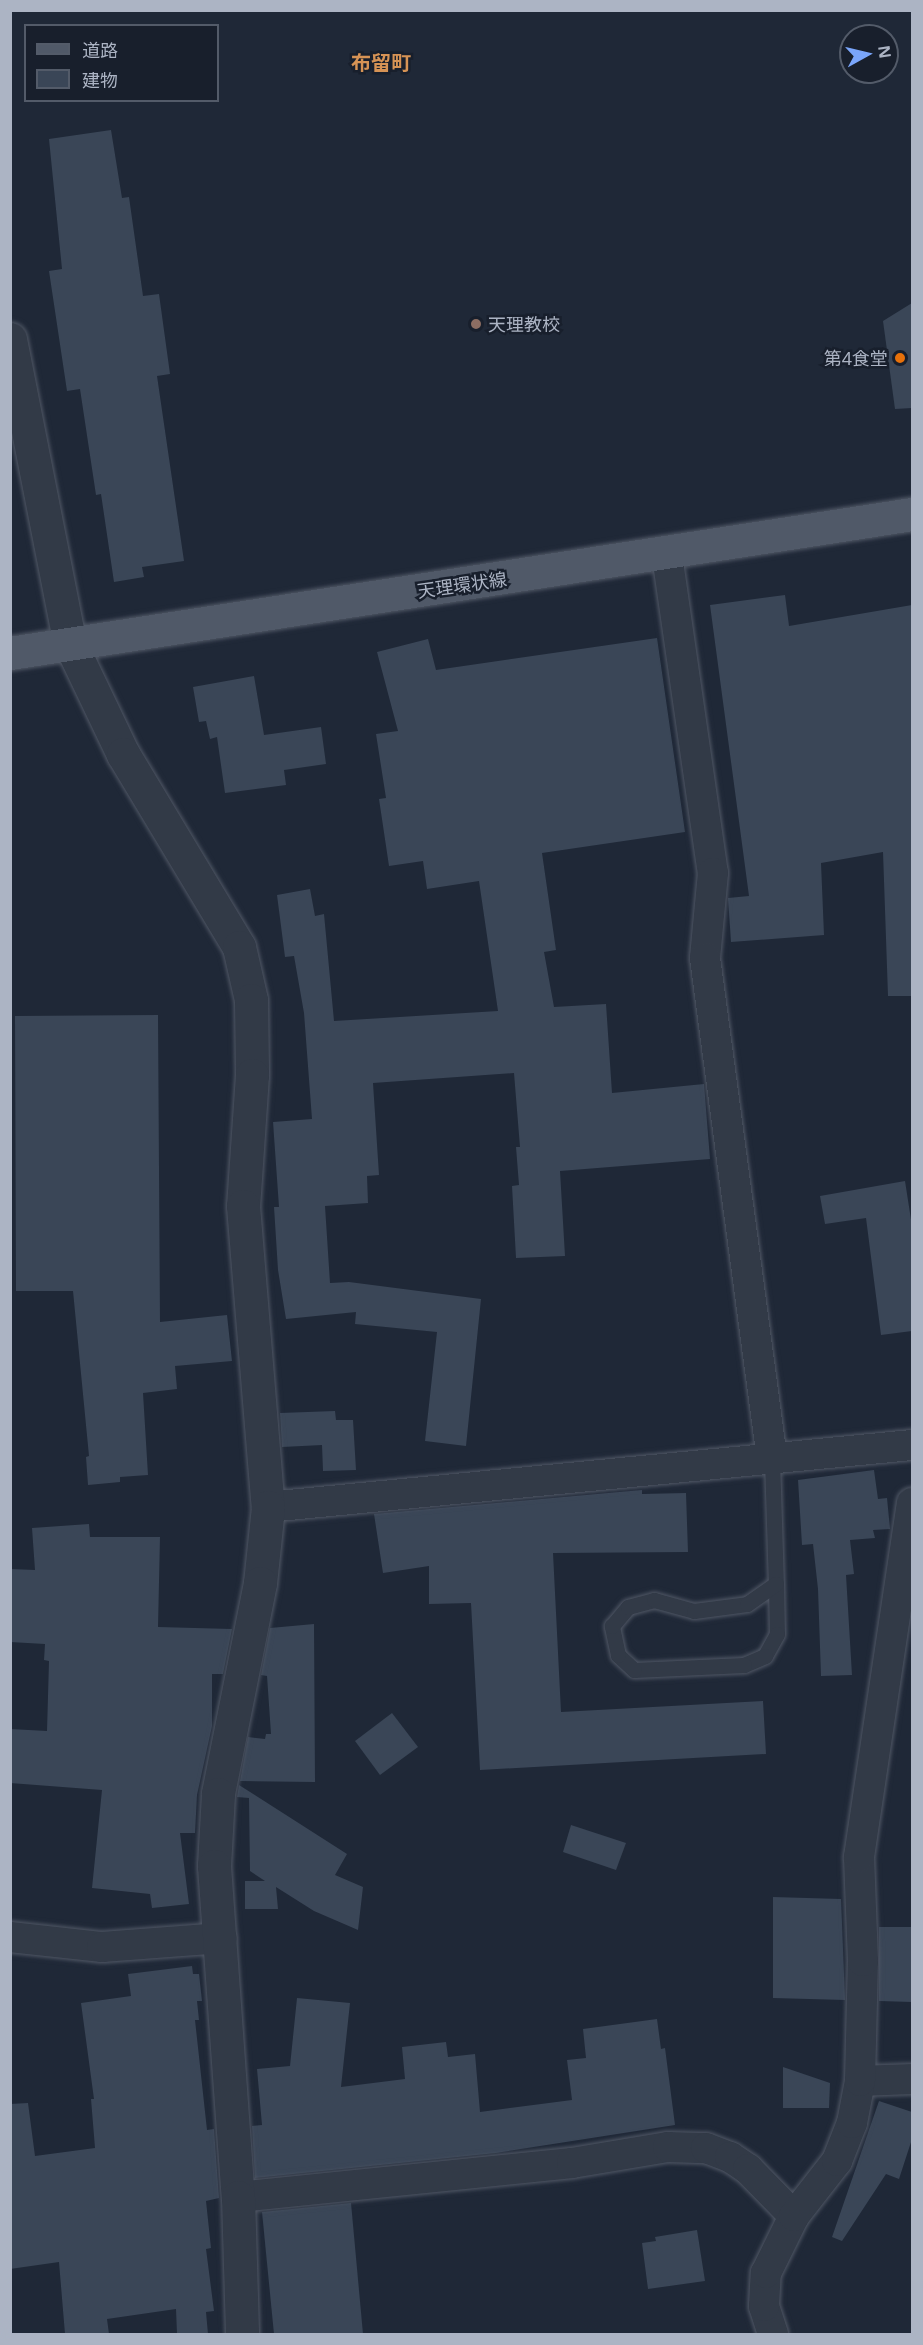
<!DOCTYPE html>
<html>
<head>
<meta charset="utf-8">
<style>
	body { margin:0 }
	#map { position:relative; width:923px; height:2345px; overflow:hidden; background:#1f2837; font-family:"Noto Sans","Noto Sans JP",sans-serif }
	div>[style] { position:absolute }
	.building>* { inset:0; background:#3a4657 }
	.roads { filter:drop-shadow(0 0 2px #505765) drop-shadow(0 0 2px #505765) }
	.service>* { height:15px; margin:-7.5px; padding:0 7.5px; transform-origin:7.5px; border-radius:7.5px; background:#323a47 }
	.minor>* { height:30px; margin:-15px; padding:0 15px; transform-origin:15px; border-radius:15px; background:#323a47 }
	.tertiary>* { height:33px; margin:-16.5px; padding:0 16.5px; transform-origin:16.5px; border-radius:16.5px; background:#323a47 }
	.primary>* { height:33px; margin:-16.5px; padding:0 16.5px; transform-origin:16.5px; border-radius:16.5px; background:#505968 }
	.dots>* { width:16px; height:16px; translate:-50% -50%; box-sizing:border-box; border:3px solid #181f2c; border-radius:50% }
	span { translate:-50% -50%; white-space:nowrap; text-align:center; line-height:1.15; -webkit-text-stroke:5px #181f2c; paint-order:stroke }
	.poi-label { font-size:18px; color:#acb4c4 }
	.left { translate:0 -50%; text-align:left }
	.right { translate:-100% -50%; text-align:right }
	.street-label { font-size:18px; color:#acb4c4 }
	.neighbourhood-label { font-size:20px; color:#d69355; font-weight:700 }
	.frame { position:absolute; inset:0; border:12px solid #acb4c4; pointer-events:none }
	.legend { position:absolute; left:24px; top:24px; width:195px; height:78px; box-sizing:border-box; background:#181f2c; border:2px solid #535b69; margin:0; padding:8px 10px; list-style:none; font-size:18px; color:#acb4c4 }
	.legend li { display:flex; align-items:center; gap:12px; height:30px }
	.legend b { width:30px; border:2px solid #535b69 }
	.north { position:absolute; left:839px; top:24px; width:60px; height:60px; box-sizing:border-box; background:#181f2c; border:2px solid #535b69; border-radius:50%; rotate:82deg; font-size:16px; font-weight:700; line-height:24px; text-align:center; color:#acb4c4 }
	.north::after { content:''; display:block; margin:auto; width:21px; height:27px; background:#7aa6fb; clip-path:polygon(50% 0,100% 100%,50% 72%,0 100%) }
</style>
</head>
<body>
<div id="map">
	<div class="building">
		<div style="clip-path:polygon(111px 130px,122px 198px,129px 197px,143px 296px,159px 294px,170px 374px,157px 376px,184px 561px,142px 567px,144px 577px,114px 582px,101px 494px,96px 495px,80px 389px,67px 391px,49px 271px,62px 269px,49px 139px)"></div>
		<div style="clip-path:polygon(912px 303px,912px 408px,895px 409px,883px 321px)"></div>
		<div style="clip-path:polygon(785px 595px,789px 626px,912px 605px,912px 996px,888px 996px,883px 852px,821px 863px,824px 935px,731px 942px,728px 898px,749px 896px,710px 605px)"></div>
		<div style="clip-path:polygon(657px 638px,685px 832px,542px 853px,556px 950px,544px 952px,554px 1007px,606px 1004px,612px 1093px,704px 1084px,710px 1159px,560px 1171px,565px 1256px,516px 1258px,512px 1186px,519px 1185px,516px 1147px,520px 1147px,514px 1073px,373px 1083px,379px 1175px,367px 1176px,368px 1203px,325px 1206px,330px 1283px,349px 1282px,481px 1299px,466px 1446px,425px 1441px,437px 1332px,355px 1324px,356px 1312px,286px 1319px,278px 1270px,274px 1207px,279px 1207px,273px 1122px,312px 1119px,304px 1013px,294px 956px,285px 957px,277px 895px,310px 889px,315px 916px,324px 914px,334px 1021px,498px 1011px,479px 881px,427px 889px,423px 861px,389px 866px,379px 799px,386px 798px,376px 734px,398px 731px,377px 652px,428px 639px,436px 670px)"></div>
		<div style="clip-path:polygon(254px 676px,264px 735px,321px 727px,326px 764px,284px 770px,286px 785px,225px 793px,217px 737px,210px 739px,206px 721px,199px 722px,193px 687px)"></div>
		<div style="clip-path:polygon(158px 1015px,160px 1322px,227px 1315px,232px 1361px,175px 1366px,177px 1389px,143px 1393px,148px 1475px,120px 1477px,120px 1482px,88px 1485px,86px 1457px,89px 1456px,73px 1291px,16px 1291px,15px 1016px)"></div>
		<div style="clip-path:polygon(905px 1181px,912px 1226px,912px 1331px,881px 1335px,866px 1218px,825px 1224px,820px 1196px)"></div>
		<div style="clip-path:polygon(335px 1411px,336px 1420px,353px 1420px,356px 1470px,323px 1471px,322px 1445px,282px 1447px,280px 1413px)"></div>
		<div style="clip-path:polygon(874px 1470px,878px 1499px,887px 1498px,890px 1529px,873px 1530px,875px 1538px,850px 1540px,854px 1574px,846px 1575px,852px 1675px,821px 1676px,818px 1589px,813px 1544px,802px 1545px,798px 1480px)"></div>
		<div style="clip-path:polygon(642px 1490px,642px 1494px,686px 1493px,688px 1552px,553px 1553px,561px 1712px,763px 1701px,766px 1754px,480px 1770px,471px 1603px,429px 1604px,429px 1566px,383px 1573px,374px 1514px)"></div>
		<div style="clip-path:polygon(89px 1524px,90px 1537px,160px 1537px,158px 1627px,232px 1629px,223px 1674px,212px 1674px,212px 1726px,197px 1795px,195px 1833px,180px 1833px,189px 1904px,152px 1908px,150px 1894px,92px 1888px,102px 1790px,10px 1783px,10px 1729px,47px 1731px,49px 1661px,44px 1660px,45px 1644px,10px 1642px,10px 1569px,35px 1570px,32px 1528px)"></div>
		<div style="clip-path:polygon(314px 1624px,315px 1782px,240px 1781px,248px 1737px,265px 1739px,266px 1734px,271px 1734px,267px 1676px,261px 1675px,270px 1628px)"></div>
		<div style="clip-path:polygon(392px 1713px,418px 1747px,380px 1775px,355px 1741px)"></div>
		<div style="clip-path:polygon(239px 1785px,347px 1854px,335px 1875px,363px 1887px,358px 1930px,314px 1911px,276px 1887px,278px 1909px,245px 1909px,245px 1881px,265px 1881px,250px 1871px,249px 1798px,237px 1797px)"></div>
		<div style="clip-path:polygon(571px 1825px,626px 1843px,616px 1870px,563px 1852px)"></div>
		<div style="clip-path:polygon(773px 1897px,841px 1899px,845px 2000px,773px 1998px)"></div>
		<div style="clip-path:polygon(879px 1927px,912px 1927px,912px 2002px,879px 2001px)"></div>
		<div style="clip-path:polygon(192px 1966px,193px 1974px,199px 1974px,202px 2001px,197px 2001px,199px 2020px,195px 2020px,207px 2130px,214px 2129px,219px 2198px,206px 2201px,211px 2248px,206px 2249px,214px 2311px,206px 2312px,208px 2334px,177px 2334px,176px 2309px,107px 2319px,109px 2334px,65px 2334px,59px 2262px,10px 2269px,10px 2104px,28px 2103px,35px 2156px,95px 2148px,91px 2099px,94px 2099px,81px 2003px,131px 1996px,128px 1974px)"></div>
		<div style="clip-path:polygon(297px 1998px,350px 2003px,341px 2087px,405px 2079px,402px 2047px,446px 2042px,448px 2057px,475px 2054px,480px 2112px,572px 2100px,567px 2060px,586px 2058px,583px 2029px,657px 2019px,661px 2049px,665px 2048px,675px 2125px,496px 2153px,255px 2178px,252px 2126px,262px 2125px,257px 2069px,290px 2066px)"></div>
		<div style="clip-path:polygon(783px 2067px,830px 2083px,829px 2108px,783px 2108px)"></div>
		<div style="clip-path:polygon(879px 2101px,912px 2112px,912px 2139px,899px 2179px,886px 2174px,842px 2241px,832px 2237px)"></div>
		<div style="clip-path:polygon(351px 2203px,363px 2334px,274px 2334px,262px 2212px)"></div>
		<div style="clip-path:polygon(697px 2230px,705px 2281px,648px 2289px,642px 2243px,656px 2241px,655px 2237px)"></div>
	</div>
	<div class="roads">
		<div class="service">
			<div style="left:772px;top:1459px;width:125px;rotate:88.2deg"></div>
			<div style="left:776px;top:1584px;width:50px;rotate:88.9deg"></div>
			<div style="left:777px;top:1634px;width:25px;rotate:119deg"></div>
			<div style="left:765px;top:1656px;width:23px;rotate:157deg"></div>
			<div style="left:744px;top:1665px;width:110px;rotate:177.4deg"></div>
			<div style="left:634px;top:1670px;width:22px;rotate:-137deg"></div>
			<div style="left:618px;top:1655px;width:30px;rotate:-102deg"></div>
			<div style="left:612px;top:1626px;width:25px;rotate:-50deg"></div>
			<div style="left:628px;top:1607px;width:27px;rotate:-15deg"></div>
			<div style="left:654px;top:1600px;width:41px;rotate:15.4deg"></div>
			<div style="left:694px;top:1611px;width:53px;rotate:-7.5deg"></div>
			<div style="left:747px;top:1604px;width:35px;rotate:-35deg"></div>
		</div>
		<div class="minor">
			<div style="left:667px;top:555px;width:321px;rotate:81.8deg"></div>
			<div style="left:713px;top:873px;width:85px;rotate:95.4deg"></div>
			<div style="left:705px;top:958px;width:505px;rotate:82.38deg"></div>
			<div style="left:268px;top:1507px;width:647px;rotate:-5.5deg"></div>
			<div style="left:10px;top:1937px;width:93px;rotate:6.2deg"></div>
			<div style="left:102px;top:1947px;width:120px;rotate:-4.3deg"></div>
			<div style="left:860px;top:2081px;width:52px;rotate:-2.2deg"></div>
			<div style="left:238px;top:2197px;width:336px;rotate:-5.8deg"></div>
			<div style="left:572px;top:2163px;width:97px;rotate:-9.5deg"></div>
			<div style="left:668px;top:2147px;width:38px;rotate:2deg"></div>
			<div style="left:706px;top:2148px;width:26px;rotate:21deg"></div>
			<div style="left:730px;top:2157px;width:22px;rotate:34deg"></div>
			<div style="left:748px;top:2169px;width:66px;rotate:45.6deg"></div>
			<div style="left:773px;top:2334px;width:29px;rotate:-108deg"></div>
			<div style="left:764px;top:2306px;width:33px;rotate:-87deg"></div>
			<div style="left:766px;top:2273px;width:64px;rotate:-63.8deg"></div>
			<div style="left:794px;top:2216px;width:70px;rotate:-52deg"></div>
			<div style="left:837px;top:2161px;width:41px;rotate:-68.5deg"></div>
			<div style="left:852px;top:2123px;width:43px;rotate:-79.2deg"></div>
			<div style="left:860px;top:2081px;width:120px;rotate:-88.6deg"></div>
			<div style="left:863px;top:1961px;width:104px;rotate:-92.2deg"></div>
			<div style="left:859px;top:1857px;width:358px;rotate:-81.5deg"></div>
		</div>
		<div class="tertiary">
			<div style="left:10px;top:339px;width:308px;rotate:78.9deg"></div>
			<div style="left:69px;top:641px;width:125px;rotate:64.5deg"></div>
			<div style="left:123px;top:754px;width:225px;rotate:59deg"></div>
			<div style="left:239px;top:947px;width:54px;rotate:77.2deg"></div>
			<div style="left:251px;top:1000px;width:75px;rotate:89.2deg"></div>
			<div style="left:252px;top:1075px;width:131px;rotate:93.9deg"></div>
			<div style="left:243px;top:1206px;width:302px;rotate:85.3deg"></div>
			<div style="left:268px;top:1507px;width:76px;rotate:96deg"></div>
			<div style="left:260px;top:1583px;width:215px;rotate:101.3deg"></div>
			<div style="left:218px;top:1794px;width:72px;rotate:93.2deg"></div>
			<div style="left:214px;top:1866px;width:332px;rotate:85.9deg"></div>
			<div style="left:238px;top:2197px;width:137px;rotate:88.3deg"></div>
		</div>
		<div class="primary">
			<div style="left:10px;top:653px;width:913px;rotate:-8.76deg"></div>
		</div>
	</div>
	<div class="dots">
		<div style="left:476px;top:324px;background:#8d6e63"></div>
		<div style="left:900px;top:358px;background:#e8710a"></div>
	</div>
	<div class="poi-label">
		<span class="left" style="left:488px;top:324px">天理教校</span>
		<span class="right" style="left:888px;top:358px">第4食堂</span>
	</div>
	<div class="street-label">
		<span style="left:462px;top:585px;rotate:-8deg">天理環状線</span>
	</div>
	<div class="neighbourhood-label">
		<span style="left:381px;top:62px">布留町</span>
	</div>
	<div class="frame"></div>
	<ul class="legend">
	<li><b style="height:8px;background:#505968"></b>道路</li>
	<li><b style="height:16px;background:#3a4657"></b>建物</li>
	</ul>
	<div class="north">N</div>
</div>
</body>
</html>
